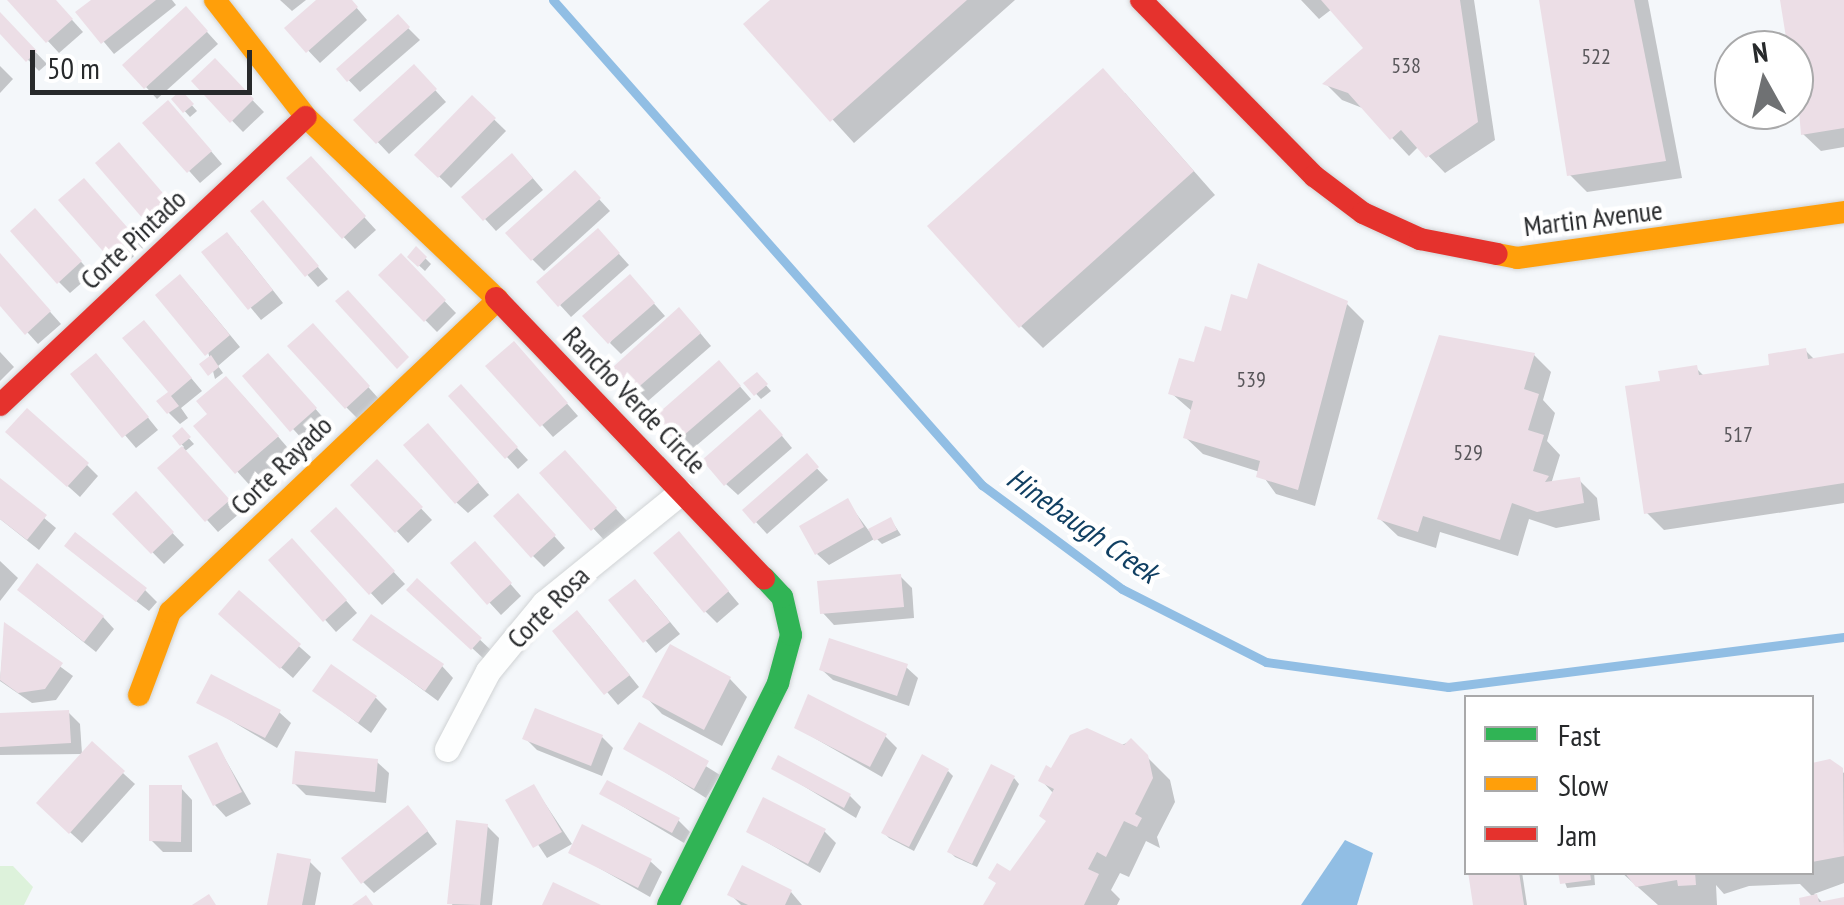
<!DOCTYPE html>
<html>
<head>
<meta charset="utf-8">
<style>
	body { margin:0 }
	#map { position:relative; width:1844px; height:905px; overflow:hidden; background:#f4f7fa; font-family:"PT Sans Narrow",sans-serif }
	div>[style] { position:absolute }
	.green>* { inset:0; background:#ddf2db }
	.water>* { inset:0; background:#91bee4 }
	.shadow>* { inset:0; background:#0003 }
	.stream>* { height:9px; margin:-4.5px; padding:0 4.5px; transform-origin:4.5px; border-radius:4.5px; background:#91bee4 }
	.building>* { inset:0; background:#ecdee6 }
	.roads { filter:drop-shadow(0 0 2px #d0d3d5) drop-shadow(0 0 2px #d0d3d5) }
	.street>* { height:25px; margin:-12.5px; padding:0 12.5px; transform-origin:12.5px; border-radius:12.5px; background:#fdfefe }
	.fast>* { height:22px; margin:-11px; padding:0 11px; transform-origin:11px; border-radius:11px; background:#30b455 }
	.slow>* { height:22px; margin:-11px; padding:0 11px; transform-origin:11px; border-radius:11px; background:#ff9f0a }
	.jam>* { height:22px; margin:-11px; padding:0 11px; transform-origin:11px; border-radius:11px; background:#e5322d }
	span { translate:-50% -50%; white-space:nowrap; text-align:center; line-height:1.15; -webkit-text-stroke:9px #fff; paint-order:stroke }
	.number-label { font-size:22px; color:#58565a }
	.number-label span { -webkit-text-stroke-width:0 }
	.street-label { font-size:28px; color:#27292b }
	.water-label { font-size:30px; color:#103f62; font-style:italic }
	.legend { position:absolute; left:1464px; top:695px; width:350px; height:180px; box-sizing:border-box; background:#fff; border:2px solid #a9a9aa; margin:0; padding:12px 18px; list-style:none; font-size:30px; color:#27292b }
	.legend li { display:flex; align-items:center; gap:20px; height:50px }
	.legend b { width:50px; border:2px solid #a9a9aa }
	.north { position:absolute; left:1714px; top:30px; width:100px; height:100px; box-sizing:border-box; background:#fff; border:2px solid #a9a9aa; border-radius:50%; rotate:352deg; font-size:28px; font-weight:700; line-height:40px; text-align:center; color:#27292b }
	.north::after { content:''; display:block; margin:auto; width:35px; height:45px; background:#6f7173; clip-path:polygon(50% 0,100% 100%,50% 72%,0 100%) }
	.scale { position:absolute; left:30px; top:50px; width:222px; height:45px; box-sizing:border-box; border:5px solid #27292b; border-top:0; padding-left:12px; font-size:30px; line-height:35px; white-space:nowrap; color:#27292b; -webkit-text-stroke:8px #fff; paint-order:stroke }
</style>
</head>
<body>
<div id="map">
	<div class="green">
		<div style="clip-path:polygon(0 866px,13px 866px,33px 887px,24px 905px,0 905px)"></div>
	</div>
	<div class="water">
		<div style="clip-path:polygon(1345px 840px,1373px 853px,1357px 905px,1301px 905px)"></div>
	</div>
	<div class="shadow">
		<div style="clip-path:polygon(10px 0,54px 0,83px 32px,59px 53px)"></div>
		<div style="clip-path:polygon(94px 0,172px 0,176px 5px,114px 54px,79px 12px)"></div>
		<div style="clip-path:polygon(280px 0,306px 0,292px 11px)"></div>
		<div style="clip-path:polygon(320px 0,350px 0,367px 20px,320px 63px,287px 28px)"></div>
		<div style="clip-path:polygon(774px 0,1015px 0,854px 143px,746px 24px)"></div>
		<div style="clip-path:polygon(1301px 0,1474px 0,1495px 140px,1445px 173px,1419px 146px,1409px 156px,1365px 109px,1342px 100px,1326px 84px,1366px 48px,1332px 9px,1319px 19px)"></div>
		<div style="clip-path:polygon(1542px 0,1648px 0,1682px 178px,1587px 192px,1569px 174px)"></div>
		<div style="clip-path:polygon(1783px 0,1844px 0,1844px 147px,1821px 151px,1803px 134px)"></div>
		<div style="clip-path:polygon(0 15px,47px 64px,39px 71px,0 31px)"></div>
		<div style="clip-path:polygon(398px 18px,420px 40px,360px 92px,339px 70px)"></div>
		<div style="clip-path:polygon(197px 21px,218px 44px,157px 99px,146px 87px)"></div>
		<div style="clip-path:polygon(215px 62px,264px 112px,243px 132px,194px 81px)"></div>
		<div style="clip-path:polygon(0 66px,13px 79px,0 93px)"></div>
		<div style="clip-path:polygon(414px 67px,446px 102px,389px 154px,357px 120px)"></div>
		<div style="clip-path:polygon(181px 93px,197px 111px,190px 117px,174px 99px)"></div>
		<div style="clip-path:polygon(1125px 93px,1215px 195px,1043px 348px,1021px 326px)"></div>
		<div style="clip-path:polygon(472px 98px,506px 131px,451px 188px,417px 155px)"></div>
		<div style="clip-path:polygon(180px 115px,222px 164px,200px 183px,146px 123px)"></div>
		<div style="clip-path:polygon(130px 157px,178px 212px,158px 230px,146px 218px)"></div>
		<div style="clip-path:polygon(524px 168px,543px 190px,496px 231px,465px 197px)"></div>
		<div style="clip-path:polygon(322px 171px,376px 230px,355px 249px,289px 179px)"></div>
		<div style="clip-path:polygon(586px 185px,610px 211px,544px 271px,532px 259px)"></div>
		<div style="clip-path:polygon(95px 193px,143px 248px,122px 267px,62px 201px)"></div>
		<div style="clip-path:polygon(253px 212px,274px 215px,328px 279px,318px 287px)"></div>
		<div style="clip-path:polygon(46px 223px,92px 274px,70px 293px,59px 282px)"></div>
		<div style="clip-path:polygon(609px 243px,629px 265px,571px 317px,560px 305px)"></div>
		<div style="clip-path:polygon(238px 246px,283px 303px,261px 320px,205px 252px)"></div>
		<div style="clip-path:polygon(417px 250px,431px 264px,425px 271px,410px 257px)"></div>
		<div style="clip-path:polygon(0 256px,61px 324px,38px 344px,0 302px)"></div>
		<div style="clip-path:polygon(401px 256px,456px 313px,437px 332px,381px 275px)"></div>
		<div style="clip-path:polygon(192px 289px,240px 347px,218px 366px,223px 373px,215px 379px)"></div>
		<div style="clip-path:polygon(641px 289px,665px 316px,621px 354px,610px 343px)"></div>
		<div style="clip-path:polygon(1346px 303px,1364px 321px,1315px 506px,1276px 494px,1260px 472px,1203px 454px,1185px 437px,1193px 412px,1171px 393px,1223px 334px)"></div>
		<div style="clip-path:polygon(691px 322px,711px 346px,648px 401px,616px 367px)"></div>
		<div style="clip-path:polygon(155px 335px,202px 391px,181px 408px,188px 418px,180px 424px,169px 413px,171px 393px)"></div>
		<div style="clip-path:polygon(324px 338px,379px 399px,358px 419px,346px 407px)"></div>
		<div style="clip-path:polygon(1806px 351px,1815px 360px,1844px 356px,1844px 503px,1664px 530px,1646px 512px,1663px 383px,1696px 368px,1705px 377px,1772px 367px)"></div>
		<div style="clip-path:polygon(0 352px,14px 367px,0 381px)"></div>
		<div style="clip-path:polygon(1534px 355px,1551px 372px,1543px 400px,1555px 413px,1547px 441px,1560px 455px,1551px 484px,1579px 480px,1597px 498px,1600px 520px,1556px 528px,1529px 519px,1518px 556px,1440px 532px,1436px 548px,1398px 536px,1380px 519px)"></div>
		<div style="clip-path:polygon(525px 356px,578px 416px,553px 437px,489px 366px)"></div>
		<div style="clip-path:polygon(107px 367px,158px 430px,136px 448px,73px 374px)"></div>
		<div style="clip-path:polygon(280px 368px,326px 421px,304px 441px,245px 376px)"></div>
		<div style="clip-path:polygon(730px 375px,751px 399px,690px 451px,678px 440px)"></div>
		<div style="clip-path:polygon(757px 375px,771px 391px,761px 399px,747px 384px)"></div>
		<div style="clip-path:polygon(243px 396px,294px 455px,254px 490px,197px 427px)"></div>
		<div style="clip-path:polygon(451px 396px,472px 399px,528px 460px,518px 469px)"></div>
		<div style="clip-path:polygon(772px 424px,792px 448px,738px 495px,726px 484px)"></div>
		<div style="clip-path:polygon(182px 431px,194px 444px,184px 452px,240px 513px,218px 532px,160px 468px,184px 447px,175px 437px)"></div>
		<div style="clip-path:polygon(439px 438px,489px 495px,468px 513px,456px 502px)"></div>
		<div style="clip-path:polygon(20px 443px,87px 465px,98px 476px,80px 497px)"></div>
		<div style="clip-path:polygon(806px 457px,828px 480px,767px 534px,756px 522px)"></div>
		<div style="clip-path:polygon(377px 462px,432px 520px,408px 543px,354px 485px)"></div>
		<div style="clip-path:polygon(576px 465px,627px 521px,605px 541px,542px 473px)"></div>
		<div style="clip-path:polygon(0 481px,56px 528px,39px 550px,0 519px)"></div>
		<div style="clip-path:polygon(136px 495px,184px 545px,164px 564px,115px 514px)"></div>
		<div style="clip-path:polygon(847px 501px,869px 531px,891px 520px,901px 535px,882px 544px,876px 538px,829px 565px,817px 554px)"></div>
		<div style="clip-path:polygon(529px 508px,565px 548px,544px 567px,533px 556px)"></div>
		<div style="clip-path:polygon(347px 522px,405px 584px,382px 605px,314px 532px)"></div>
		<div style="clip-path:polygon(690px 546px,739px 604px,717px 623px,705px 611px)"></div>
		<div style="clip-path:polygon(304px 553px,357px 613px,336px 632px,272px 560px)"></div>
		<div style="clip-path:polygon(486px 556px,521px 596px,501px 615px,453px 563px)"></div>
		<div style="clip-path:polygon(79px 557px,145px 590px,157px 602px,149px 611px)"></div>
		<div style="clip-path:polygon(0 561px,18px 578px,0 601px)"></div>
		<div style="clip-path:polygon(900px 576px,912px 588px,914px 618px,834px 625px,823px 613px)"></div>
		<div style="clip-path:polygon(417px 581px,492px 651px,484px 659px,421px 601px)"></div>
		<div style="clip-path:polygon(239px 593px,311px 657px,293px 678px,232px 625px)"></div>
		<div style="clip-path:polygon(647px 594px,680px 634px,656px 653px,612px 600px)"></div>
		<div style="clip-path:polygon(32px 601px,103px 617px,114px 629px,96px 652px)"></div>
		<div style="clip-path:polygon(589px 625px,639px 687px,618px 705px,556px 631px)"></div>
		<div style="clip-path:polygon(5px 626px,73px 676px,56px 700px,32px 703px,0 681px)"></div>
		<div style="clip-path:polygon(355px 640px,442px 666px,453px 678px,438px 701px)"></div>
		<div style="clip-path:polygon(671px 648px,730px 679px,747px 697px,722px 746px,662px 714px,645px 696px)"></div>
		<div style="clip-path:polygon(906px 667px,918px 678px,909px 706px,833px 680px,821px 669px)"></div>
		<div style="clip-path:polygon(315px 691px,376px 698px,387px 709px,371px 733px)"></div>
		<div style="clip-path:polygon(200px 702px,279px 712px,291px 723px,277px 748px)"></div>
		<div style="clip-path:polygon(68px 712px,80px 724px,82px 754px,0 755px,0 716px)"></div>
		<div style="clip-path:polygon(640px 725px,720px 775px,706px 798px,627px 748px)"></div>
		<div style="clip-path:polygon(797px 728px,885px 736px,897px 748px,882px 777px)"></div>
		<div style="clip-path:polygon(602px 737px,613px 748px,602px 776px,537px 750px,525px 738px)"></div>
		<div style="clip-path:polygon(1131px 741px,1170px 780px,1175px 802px,1157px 837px,1160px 848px,1146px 841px,1129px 877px,1120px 873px,1111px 890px,1120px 899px,1117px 905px,986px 905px,1048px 822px,1054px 794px,1041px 780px)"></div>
		<div style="clip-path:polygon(92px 745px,135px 784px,82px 843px,51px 815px)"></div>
		<div style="clip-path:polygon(217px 745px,251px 804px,226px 817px,215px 805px)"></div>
		<div style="clip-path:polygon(377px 762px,389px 773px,386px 803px,306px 795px,294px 783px)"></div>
		<div style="clip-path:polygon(1829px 762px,1844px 773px,1844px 883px,1814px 894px,1823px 903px,1844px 899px,1844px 905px,1803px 905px,1813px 897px,1800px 884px,1749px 886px,1724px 894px,1716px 885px,1717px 905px,1658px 905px,1621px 872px,1812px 872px,1812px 765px)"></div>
		<div style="clip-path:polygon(774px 768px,850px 796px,861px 807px,856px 818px)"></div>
		<div style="clip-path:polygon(948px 771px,953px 776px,914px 851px,889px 838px,884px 833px)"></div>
		<div style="clip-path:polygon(1014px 778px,1019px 784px,977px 867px,955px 857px,950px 852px)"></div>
		<div style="clip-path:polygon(534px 787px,572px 844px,547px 858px,509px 801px)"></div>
		<div style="clip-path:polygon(181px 788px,192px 800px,192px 852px,163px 852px,151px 840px)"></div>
		<div style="clip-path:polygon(602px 794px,678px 820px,690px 832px,684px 843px)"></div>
		<div style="clip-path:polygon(419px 820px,437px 844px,374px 893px,363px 882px)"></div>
		<div style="clip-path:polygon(487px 826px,499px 838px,492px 905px,452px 905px)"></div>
		<div style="clip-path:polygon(824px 831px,836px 843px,820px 873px,749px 832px)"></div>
		<div style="clip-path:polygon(571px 852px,650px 861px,662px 872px,650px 897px)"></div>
		<div style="clip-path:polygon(309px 861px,321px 873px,315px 905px,270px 905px)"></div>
		<div style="clip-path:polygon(1470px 872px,1522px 872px,1527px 905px,1475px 905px)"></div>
		<div style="clip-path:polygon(1561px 872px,1594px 872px,1595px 885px,1567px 888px)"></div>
		<div style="clip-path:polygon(791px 892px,802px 905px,741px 905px,730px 894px)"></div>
	</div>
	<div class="stream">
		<div style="left:553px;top:0;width:648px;rotate:48.51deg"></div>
		<div style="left:982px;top:485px;width:174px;rotate:36.6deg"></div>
		<div style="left:1122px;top:589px;width:161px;rotate:26.9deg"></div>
		<div style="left:1266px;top:662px;width:184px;rotate:7.8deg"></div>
		<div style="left:1448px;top:687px;width:399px;rotate:-7.2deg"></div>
	</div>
	<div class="building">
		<div style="clip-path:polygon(7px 0,56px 0,73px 19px,46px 43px)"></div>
		<div style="clip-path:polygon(91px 0,156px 0,101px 44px,75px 12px)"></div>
		<div style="clip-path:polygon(316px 0,352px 0,358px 7px,306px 53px,284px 28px)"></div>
		<div style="clip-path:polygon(770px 0,967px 0,830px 122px,743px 24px)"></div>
		<div style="clip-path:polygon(1321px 0,1460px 0,1478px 122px,1426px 158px,1401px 130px,1390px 140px,1348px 93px,1322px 84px,1363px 48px)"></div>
		<div style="clip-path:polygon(1539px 0,1634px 0,1666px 161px,1567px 176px)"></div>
		<div style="clip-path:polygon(1780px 0,1844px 0,1844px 128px,1801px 135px,1794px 50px,1788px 50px)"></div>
		<div style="clip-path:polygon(186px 6px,208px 31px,144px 89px,122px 65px)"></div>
		<div style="clip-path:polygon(0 12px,37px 51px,26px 62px,0 34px)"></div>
		<div style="clip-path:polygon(398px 14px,410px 27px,347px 82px,336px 69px)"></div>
		<div style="clip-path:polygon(215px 58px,254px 99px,230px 123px,191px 81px)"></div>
		<div style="clip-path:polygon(414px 64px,437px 89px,376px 144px,353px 120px)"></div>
		<div style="clip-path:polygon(1103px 68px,1194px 171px,1019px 328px,927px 226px)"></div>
		<div style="clip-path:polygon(181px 90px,194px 104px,183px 113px,171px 99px)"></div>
		<div style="clip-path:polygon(472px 95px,496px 118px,438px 178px,414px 155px)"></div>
		<div style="clip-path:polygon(168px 100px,212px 151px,187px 173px,142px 123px)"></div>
		<div style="clip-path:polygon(119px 142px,168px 199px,144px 220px,95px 163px)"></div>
		<div style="clip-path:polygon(512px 153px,533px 178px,483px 221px,461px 197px)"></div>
		<div style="clip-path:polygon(311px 156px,366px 216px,342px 239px,286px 178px)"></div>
		<div style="clip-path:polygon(575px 170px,601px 198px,531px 261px,505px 233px)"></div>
		<div style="clip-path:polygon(84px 178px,134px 235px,108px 257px,58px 200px)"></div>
		<div style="clip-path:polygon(263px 200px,319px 266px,305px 277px,250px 211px)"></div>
		<div style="clip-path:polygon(35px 208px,82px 261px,57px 284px,10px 231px)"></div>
		<div style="clip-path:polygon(598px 228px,620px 253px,558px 307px,536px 282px)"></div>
		<div style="clip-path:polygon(227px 232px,273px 290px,248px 310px,201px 252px)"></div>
		<div style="clip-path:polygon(416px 246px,427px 257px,418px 267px,407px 257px)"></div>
		<div style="clip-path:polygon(0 253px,51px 311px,25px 335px,0 306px)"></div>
		<div style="clip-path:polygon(401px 253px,446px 300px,424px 322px,378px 275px)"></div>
		<div style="clip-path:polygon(1258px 263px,1348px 301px,1298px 490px,1256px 477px,1260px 461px,1183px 438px,1193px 401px,1168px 394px,1179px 358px,1194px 362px,1205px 326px,1221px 331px,1231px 294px,1247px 299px)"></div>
		<div style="clip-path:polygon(180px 274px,230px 335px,205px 356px,155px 295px)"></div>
		<div style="clip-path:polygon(630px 274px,655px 303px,608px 344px,582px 316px)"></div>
		<div style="clip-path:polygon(348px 290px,409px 357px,397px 369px,335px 301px)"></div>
		<div style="clip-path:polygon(679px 307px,701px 333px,634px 391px,613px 367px)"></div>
		<div style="clip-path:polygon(144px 320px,192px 378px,171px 396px,179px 406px,167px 414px,156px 401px,168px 392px,122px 338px)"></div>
		<div style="clip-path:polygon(313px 323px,370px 386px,345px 409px,287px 346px)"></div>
		<div style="clip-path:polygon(1439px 335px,1535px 353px,1524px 389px,1539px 394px,1528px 430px,1544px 435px,1533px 471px,1549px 476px,1545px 482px,1580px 477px,1584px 503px,1537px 512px,1512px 503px,1500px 540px,1423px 516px,1418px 532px,1377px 519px)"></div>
		<div style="clip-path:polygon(514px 341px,568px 403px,540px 427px,485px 366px)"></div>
		<div style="clip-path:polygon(1806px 348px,1808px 359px,1844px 353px,1844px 483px,1644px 514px,1625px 386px,1660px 381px,1658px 371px,1697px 365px,1699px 375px,1769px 365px,1768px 354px)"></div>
		<div style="clip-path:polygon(96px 353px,149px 417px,122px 438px,70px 374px)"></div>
		<div style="clip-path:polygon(268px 353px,317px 408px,290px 432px,242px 376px)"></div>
		<div style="clip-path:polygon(211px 355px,219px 367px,208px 376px,199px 364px)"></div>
		<div style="clip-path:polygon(719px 360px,741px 386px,676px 442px,654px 417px)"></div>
		<div style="clip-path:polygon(757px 372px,768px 384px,754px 396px,743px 383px)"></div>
		<div style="clip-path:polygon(226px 376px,279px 436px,235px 474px,193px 426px,207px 414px,196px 401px)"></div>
		<div style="clip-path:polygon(461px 384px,518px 447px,505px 459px,448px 396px)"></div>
		<div style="clip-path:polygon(27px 408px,89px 463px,67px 487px,5px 432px)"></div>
		<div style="clip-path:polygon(760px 409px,783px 435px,724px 486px,702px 460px)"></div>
		<div style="clip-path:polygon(428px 423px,479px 482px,455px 504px,403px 445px)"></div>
		<div style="clip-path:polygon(182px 427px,191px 437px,180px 446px,172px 436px)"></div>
		<div style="clip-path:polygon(182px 446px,230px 500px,205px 522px,157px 468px)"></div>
		<div style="clip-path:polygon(565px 450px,617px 508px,591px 531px,539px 473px)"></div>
		<div style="clip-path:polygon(807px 453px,819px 467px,754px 524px,742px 510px)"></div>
		<div style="clip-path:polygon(377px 459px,423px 507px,395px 533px,350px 485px)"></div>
		<div style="clip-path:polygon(0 478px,47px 515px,27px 540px,0 519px)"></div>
		<div style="clip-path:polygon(136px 491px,174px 532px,151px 554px,112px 514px)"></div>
		<div style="clip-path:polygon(518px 493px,556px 535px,531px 558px,493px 516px)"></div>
		<div style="clip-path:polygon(848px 498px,864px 527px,815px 555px,799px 526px)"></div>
		<div style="clip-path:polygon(336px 507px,395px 571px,369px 595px,310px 531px)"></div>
		<div style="clip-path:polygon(891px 517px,897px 530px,874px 541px,868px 529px)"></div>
		<div style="clip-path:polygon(679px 531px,729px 591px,704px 613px,653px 553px)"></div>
		<div style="clip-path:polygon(75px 532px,147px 588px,136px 602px,64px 546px)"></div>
		<div style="clip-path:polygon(292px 538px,347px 600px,323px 622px,268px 560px)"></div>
		<div style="clip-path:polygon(475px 541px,512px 583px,487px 605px,450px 563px)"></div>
		<div style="clip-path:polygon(37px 563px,104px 616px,84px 642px,17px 590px)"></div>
		<div style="clip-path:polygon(901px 574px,904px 607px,820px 614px,817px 581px)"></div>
		<div style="clip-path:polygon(417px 578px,482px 638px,471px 650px,406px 590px)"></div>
		<div style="clip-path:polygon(635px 579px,670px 622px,643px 643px,608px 600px)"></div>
		<div style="clip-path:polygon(239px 590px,301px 644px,280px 669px,218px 614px)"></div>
		<div style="clip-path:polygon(577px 610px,630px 675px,604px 695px,552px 631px)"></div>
		<div style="clip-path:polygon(371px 614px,444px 664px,425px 691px,352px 640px)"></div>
		<div style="clip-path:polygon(4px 622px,63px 663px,45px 689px,18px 693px,0 680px)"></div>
		<div style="clip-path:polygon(829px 638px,908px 664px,897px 696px,819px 670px)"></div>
		<div style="clip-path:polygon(670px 644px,731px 677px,704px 730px,642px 697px)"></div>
		<div style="clip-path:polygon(331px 664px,377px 696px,358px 723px,312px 691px)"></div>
		<div style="clip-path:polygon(211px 674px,281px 710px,265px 738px,196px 703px)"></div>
		<div style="clip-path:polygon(808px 694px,887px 734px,870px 767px,794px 728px)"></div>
		<div style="clip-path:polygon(535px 708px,603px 735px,591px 766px,522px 739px)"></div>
		<div style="clip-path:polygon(69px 710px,71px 743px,0 747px,0 713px)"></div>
		<div style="clip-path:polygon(639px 722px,709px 761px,694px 789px,623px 749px)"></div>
		<div style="clip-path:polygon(1087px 728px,1124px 745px,1131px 738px,1148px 755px,1153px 778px,1135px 814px,1142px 818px,1137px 827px,1124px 821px,1106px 857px,1097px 852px,1088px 869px,1099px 874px,1084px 905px,983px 905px,996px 883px,988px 878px,997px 863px,1010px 871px,1046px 821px,1039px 816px,1054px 789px,1038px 781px,1046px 765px,1051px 768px,1070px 735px)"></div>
		<div style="clip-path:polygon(92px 741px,125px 771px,69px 834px,36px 803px)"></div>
		<div style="clip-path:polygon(217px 742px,242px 792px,213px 806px,188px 756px)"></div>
		<div style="clip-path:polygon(295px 751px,378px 759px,375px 792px,292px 784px)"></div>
		<div style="clip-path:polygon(922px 754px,949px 769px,909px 847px,881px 833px)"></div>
		<div style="clip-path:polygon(778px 755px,851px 794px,844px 808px,771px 769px)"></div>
		<div style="clip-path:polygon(1830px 759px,1843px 768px,1844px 856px,1812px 862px,1812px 763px)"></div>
		<div style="clip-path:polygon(991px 764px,1015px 776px,972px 864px,947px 852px)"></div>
		<div style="clip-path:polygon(607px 780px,680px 818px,672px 833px,599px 794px)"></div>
		<div style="clip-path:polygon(534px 784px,562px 832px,533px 848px,505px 800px)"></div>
		<div style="clip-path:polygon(149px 785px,182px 785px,181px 842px,149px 841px)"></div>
		<div style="clip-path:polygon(763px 797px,826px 829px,808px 864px,746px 832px)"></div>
		<div style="clip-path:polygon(408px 805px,428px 831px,361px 884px,341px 858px)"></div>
		<div style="clip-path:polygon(456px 820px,488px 824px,480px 905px,447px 904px)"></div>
		<div style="clip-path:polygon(582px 824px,652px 859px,638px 888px,568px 853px)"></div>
		<div style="clip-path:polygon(277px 853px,311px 859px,302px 905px,267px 905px)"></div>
		<div style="clip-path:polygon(742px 865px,792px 890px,785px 905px,748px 905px,727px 895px)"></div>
		<div style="clip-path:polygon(1468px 872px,1519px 872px,1524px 905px,1473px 905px)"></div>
		<div style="clip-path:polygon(1558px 872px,1590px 872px,1591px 880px,1560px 884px)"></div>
		<div style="clip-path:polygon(1624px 872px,1695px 872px,1696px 885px,1678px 886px,1677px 880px,1636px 887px)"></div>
		<div style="clip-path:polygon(553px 882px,601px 905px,542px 905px)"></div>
		<div style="clip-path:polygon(209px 894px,216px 905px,192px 905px)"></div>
		<div style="clip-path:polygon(1817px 894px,1819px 902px,1844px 897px,1844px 905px,1800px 905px,1799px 898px)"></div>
		<div style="clip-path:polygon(366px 895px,373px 905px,352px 905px)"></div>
	</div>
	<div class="roads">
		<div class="street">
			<div style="left:447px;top:749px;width:88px;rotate:-62.3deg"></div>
			<div style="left:488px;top:671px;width:88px;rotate:-50.5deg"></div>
			<div style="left:544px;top:603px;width:176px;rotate:-39deg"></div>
		</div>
		<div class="fast">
			<div style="left:668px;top:905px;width:248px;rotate:-63.6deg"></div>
			<div style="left:778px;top:683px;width:50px;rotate:-74.8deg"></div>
			<div style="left:791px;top:635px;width:39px;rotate:-103deg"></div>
			<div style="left:782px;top:597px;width:26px;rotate:-133deg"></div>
		</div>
		<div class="slow">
			<div style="left:215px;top:0;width:148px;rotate:52.1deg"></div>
			<div style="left:306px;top:117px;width:262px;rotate:43.6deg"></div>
			<div style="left:1497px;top:254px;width:20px;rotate:11deg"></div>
			<div style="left:1517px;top:258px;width:330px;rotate:-8deg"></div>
			<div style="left:139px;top:695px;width:89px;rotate:-69.5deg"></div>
			<div style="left:170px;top:612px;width:453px;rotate:-43.6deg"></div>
		</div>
		<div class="jam">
			<div style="left:1141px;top:0;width:247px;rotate:45.5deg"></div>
			<div style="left:1314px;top:176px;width:61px;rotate:37.1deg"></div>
			<div style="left:1363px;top:213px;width:63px;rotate:24.5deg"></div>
			<div style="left:1420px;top:239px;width:78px;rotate:11deg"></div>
			<div style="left:496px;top:298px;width:388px;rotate:46.3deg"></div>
			<div style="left:0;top:405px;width:420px;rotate:-43.3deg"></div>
		</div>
	</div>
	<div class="number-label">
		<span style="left:1596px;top:57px">522</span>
		<span style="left:1406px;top:66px">538</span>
		<span style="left:1251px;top:380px">539</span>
		<span style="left:1738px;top:435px">517</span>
		<span style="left:1468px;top:453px">529</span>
	</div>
	<div class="street-label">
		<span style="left:1593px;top:218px;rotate:-7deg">Martin Avenue</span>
		<span style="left:133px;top:239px;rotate:-43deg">Corte Pintado</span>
		<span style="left:635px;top:400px;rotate:46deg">Rancho Verde Circle</span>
		<span style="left:281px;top:465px;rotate:-44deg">Corte Rayado</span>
		<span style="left:548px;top:607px;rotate:-45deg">Corte Rosa</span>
	</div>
	<div class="water-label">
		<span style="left:1083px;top:525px;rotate:35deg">Hinebaugh Creek</span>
	</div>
	<ul class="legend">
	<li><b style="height:12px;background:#30b455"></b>Fast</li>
	<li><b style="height:12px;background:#ff9f0a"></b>Slow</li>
	<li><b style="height:12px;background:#e5322d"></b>Jam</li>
	</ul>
	<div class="north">N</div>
	<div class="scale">50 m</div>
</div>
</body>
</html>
